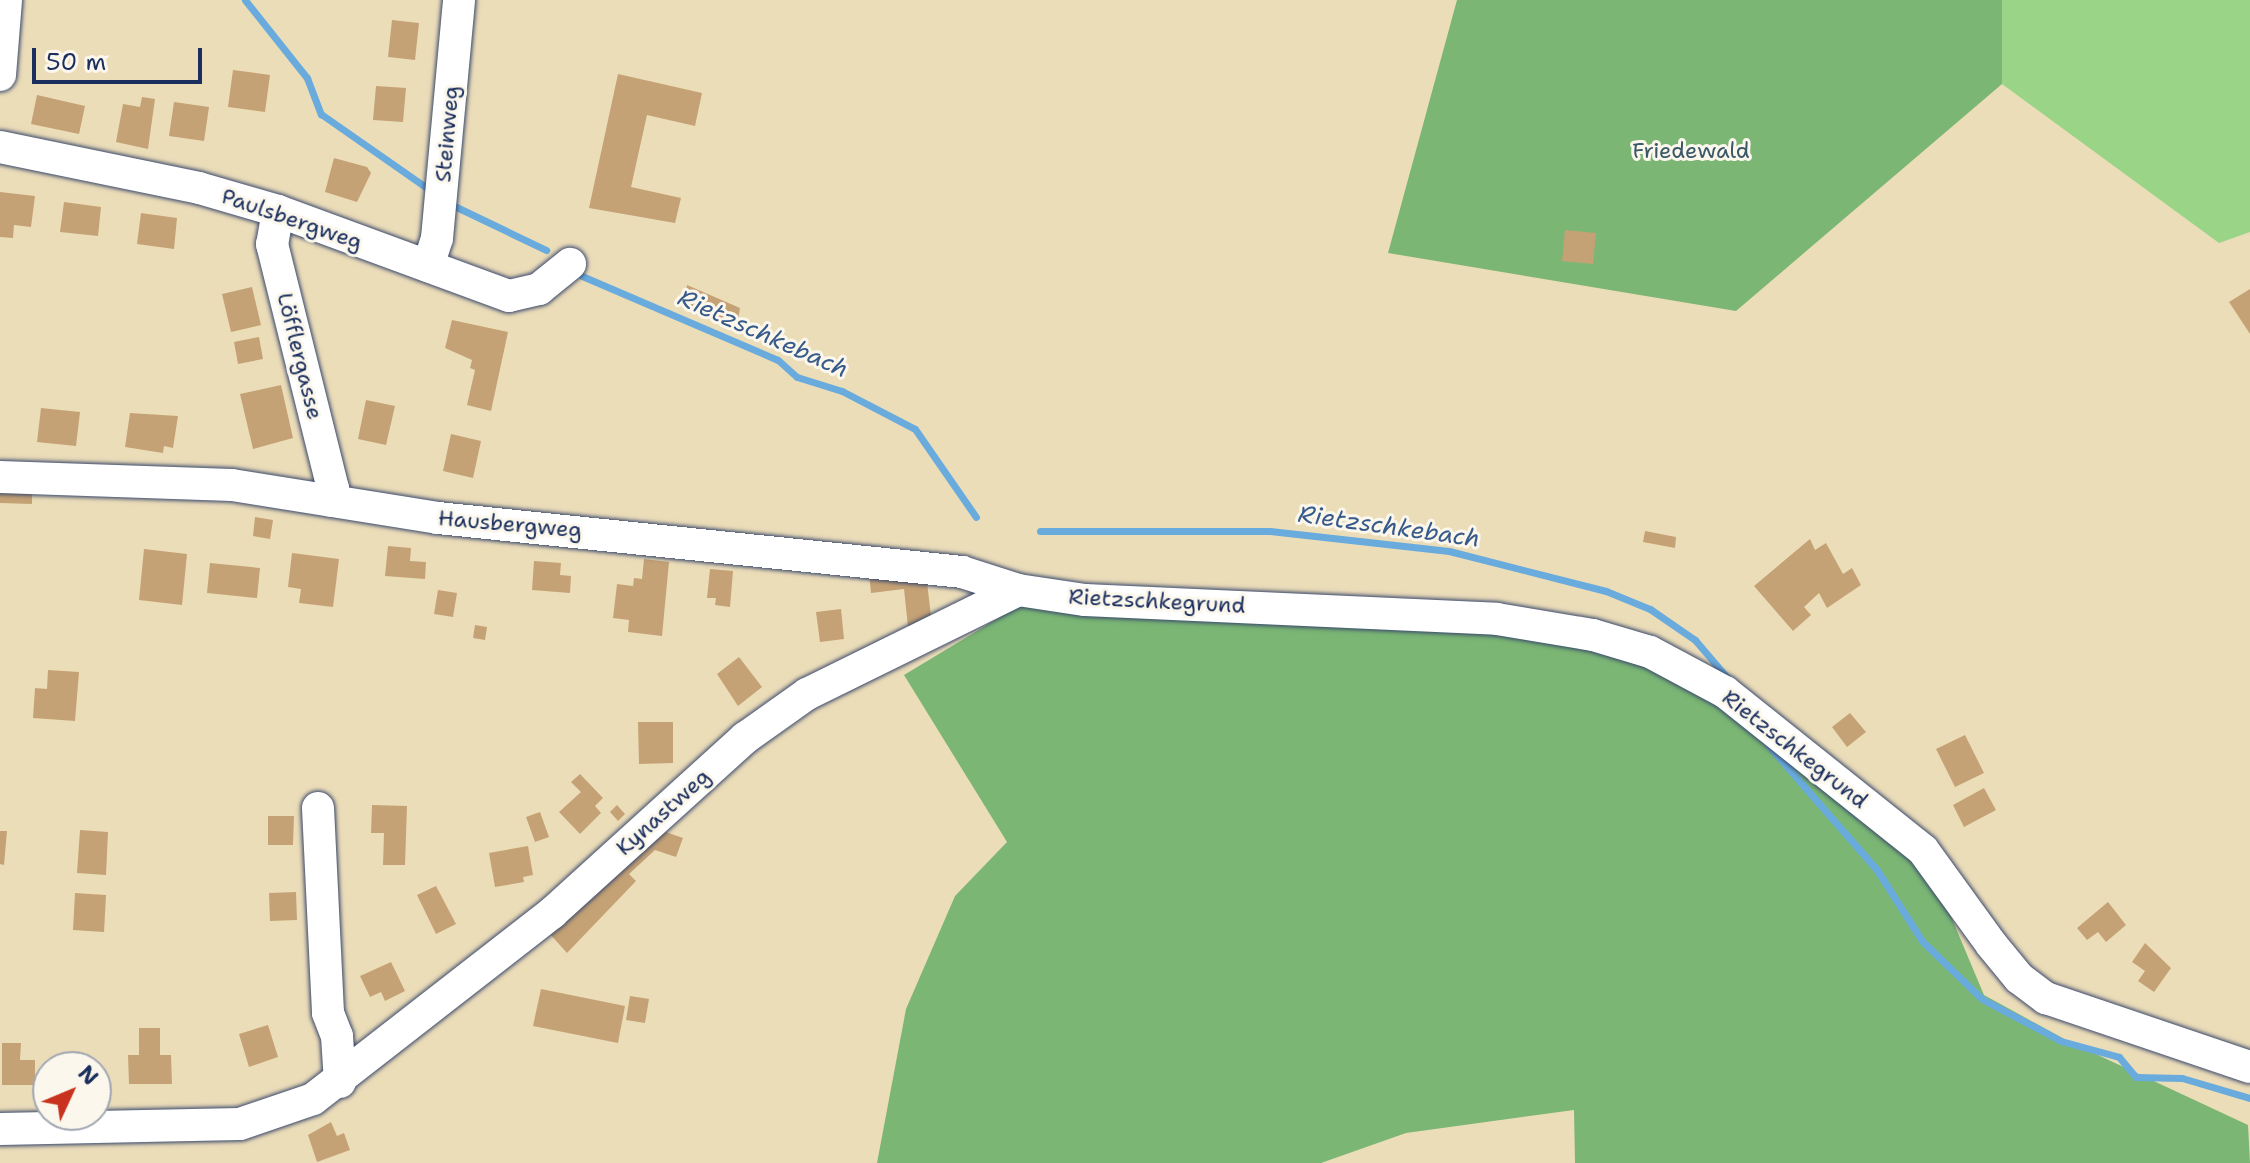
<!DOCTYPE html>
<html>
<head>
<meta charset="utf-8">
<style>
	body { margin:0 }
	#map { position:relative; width:2250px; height:1163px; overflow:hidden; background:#ecddb9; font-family:"Shantell Sans",sans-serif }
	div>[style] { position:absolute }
	.green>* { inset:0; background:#9ad487 }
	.forest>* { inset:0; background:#7bb674 }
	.stream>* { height:7px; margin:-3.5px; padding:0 3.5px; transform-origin:3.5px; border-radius:3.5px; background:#69abdd }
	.building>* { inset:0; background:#c5a275 }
	.roads { filter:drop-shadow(0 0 2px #3a496c) drop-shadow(0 0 2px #3a496c) }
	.minor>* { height:32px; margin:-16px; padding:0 16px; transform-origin:16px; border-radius:16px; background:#fff }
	span { translate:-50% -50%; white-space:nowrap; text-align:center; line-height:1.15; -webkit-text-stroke:6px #fbf7ec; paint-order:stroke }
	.street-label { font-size:22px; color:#1b2f5e }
	.park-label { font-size:22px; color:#3b5868 }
	.water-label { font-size:24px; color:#365a8a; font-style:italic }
	.north { position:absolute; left:32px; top:1051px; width:80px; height:80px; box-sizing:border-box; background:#fbf7ec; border:2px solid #a1a7b3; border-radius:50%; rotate:46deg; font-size:22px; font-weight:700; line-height:32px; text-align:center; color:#1b2f5e }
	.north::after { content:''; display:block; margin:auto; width:28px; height:36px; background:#c8321e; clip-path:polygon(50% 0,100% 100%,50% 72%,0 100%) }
	.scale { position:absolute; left:32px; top:48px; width:170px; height:36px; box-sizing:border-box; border:4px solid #1b2f5e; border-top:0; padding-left:10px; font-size:24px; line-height:28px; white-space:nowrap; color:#1b2f5e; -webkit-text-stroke:6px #fbf7ec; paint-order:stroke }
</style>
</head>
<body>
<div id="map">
	<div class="green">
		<div style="clip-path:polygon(2002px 0,2250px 0,2250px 232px,2219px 243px,2002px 84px)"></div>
	</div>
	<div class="forest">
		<div style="clip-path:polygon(1457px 0,2002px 0,2002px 84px,1736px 311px,1388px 253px)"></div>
		<div style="clip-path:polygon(1020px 605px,1593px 635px,1650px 652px,1923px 850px,1984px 995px,2068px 1041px,2248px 1125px,2250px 1163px,1575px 1163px,1574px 1110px,1406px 1133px,1321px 1163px,877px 1163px,906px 1009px,955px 896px,1007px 842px,904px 675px)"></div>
	</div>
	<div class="stream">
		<div style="left:245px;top:0;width:100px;rotate:51.5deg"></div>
		<div style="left:307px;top:78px;width:39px;rotate:69deg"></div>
		<div style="left:321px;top:114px;width:136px;rotate:34.9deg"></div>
		<div style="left:448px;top:203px;width:109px;rotate:25.6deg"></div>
		<div style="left:582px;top:276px;width:213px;rotate:23.2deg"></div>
		<div style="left:778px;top:360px;width:25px;rotate:42deg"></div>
		<div style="left:797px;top:377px;width:47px;rotate:17.3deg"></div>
		<div style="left:842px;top:391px;width:82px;rotate:27.5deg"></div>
		<div style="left:915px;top:429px;width:107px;rotate:55.3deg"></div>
		<div style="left:1040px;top:531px;width:230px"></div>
		<div style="left:1270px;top:531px;width:180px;rotate:6.4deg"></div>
		<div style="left:1449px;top:551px;width:162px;rotate:14.3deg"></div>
		<div style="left:1606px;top:591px;width:48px;rotate:22.2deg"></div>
		<div style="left:1650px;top:609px;width:55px;rotate:34.6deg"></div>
		<div style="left:1695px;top:640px;width:54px;rotate:49.5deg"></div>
		<div style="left:1768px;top:745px;width:166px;rotate:48.9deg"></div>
		<div style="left:1877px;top:870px;width:84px;rotate:57.6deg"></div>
		<div style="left:1922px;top:941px;width:83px;rotate:44deg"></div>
		<div style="left:1982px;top:999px;width:89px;rotate:28deg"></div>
		<div style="left:2061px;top:1041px;width:60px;rotate:15.4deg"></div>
		<div style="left:2119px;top:1057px;width:26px;rotate:50deg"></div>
		<div style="left:2136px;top:1077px;width:46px;rotate:1.2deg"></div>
		<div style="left:2182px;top:1078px;width:71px;rotate:16.4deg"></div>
	</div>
	<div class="building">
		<div style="clip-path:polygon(392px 20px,419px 23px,415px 60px,388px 57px)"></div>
		<div style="clip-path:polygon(233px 70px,270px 75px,265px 112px,228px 107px)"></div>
		<div style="clip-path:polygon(618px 74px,702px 93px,695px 126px,647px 115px,631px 187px,681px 198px,675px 223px,589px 208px)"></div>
		<div style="clip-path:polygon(376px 86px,406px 88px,403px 122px,373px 120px)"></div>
		<div style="clip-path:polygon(37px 95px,85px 106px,79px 134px,31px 124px)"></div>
		<div style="clip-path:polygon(142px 97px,155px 99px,148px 149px,116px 142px,123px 104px,140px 107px)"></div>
		<div style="clip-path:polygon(174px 102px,209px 107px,204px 141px,169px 136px)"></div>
		<div style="clip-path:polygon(334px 158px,367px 167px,371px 173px,357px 202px,325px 192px)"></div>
		<div style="clip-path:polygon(0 192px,35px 196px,31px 227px,14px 225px,13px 238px,0 237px)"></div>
		<div style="clip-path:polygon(64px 202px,101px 207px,98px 236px,60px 232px)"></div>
		<div style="clip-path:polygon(141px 213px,177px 218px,174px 249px,137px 244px)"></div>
		<div style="clip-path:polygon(1565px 230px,1596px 233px,1593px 264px,1562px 261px)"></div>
		<div style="clip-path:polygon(687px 285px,740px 308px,737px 326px,684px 304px)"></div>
		<div style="clip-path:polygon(252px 287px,261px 325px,231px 332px,222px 294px)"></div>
		<div style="clip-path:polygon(2250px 289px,2250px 334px,2229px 302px)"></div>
		<div style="clip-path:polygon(452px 320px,508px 332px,491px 411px,467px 405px,475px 370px,470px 368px,472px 360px,445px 348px)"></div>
		<div style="clip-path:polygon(259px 337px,263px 359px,238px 364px,234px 342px)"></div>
		<div style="clip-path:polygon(281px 385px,293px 438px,253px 449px,240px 394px)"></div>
		<div style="clip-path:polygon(366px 400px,395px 406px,386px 445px,358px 439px)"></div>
		<div style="clip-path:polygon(41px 408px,80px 412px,76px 446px,37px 442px)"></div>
		<div style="clip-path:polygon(130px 413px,178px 416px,173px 448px,164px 446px,163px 453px,125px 447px)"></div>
		<div style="clip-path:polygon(451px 434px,481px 441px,473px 478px,443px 471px)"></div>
		<div style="clip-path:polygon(0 485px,32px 485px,32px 504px,0 503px)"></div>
		<div style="clip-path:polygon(255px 517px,273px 520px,270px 539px,253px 536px)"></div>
		<div style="clip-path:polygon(1645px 531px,1676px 537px,1675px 548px,1643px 542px)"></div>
		<div style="clip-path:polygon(1810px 539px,1815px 550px,1826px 543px,1843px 574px,1852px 568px,1861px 585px,1827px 608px,1819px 593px,1804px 607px,1811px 615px,1793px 631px,1754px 586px)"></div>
		<div style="clip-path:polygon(388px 546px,411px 548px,410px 561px,426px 562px,425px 579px,385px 576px)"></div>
		<div style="clip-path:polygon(144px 549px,187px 554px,182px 605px,139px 600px)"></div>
		<div style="clip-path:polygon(292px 553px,339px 559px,333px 607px,299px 603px,301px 589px,288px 587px)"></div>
		<div style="clip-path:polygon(644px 559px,669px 562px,662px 636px,628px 632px,629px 620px,613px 618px,617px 584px,633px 586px,634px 578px,642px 579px)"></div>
		<div style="clip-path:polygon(534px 561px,561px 563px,560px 575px,571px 576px,570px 593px,532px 590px)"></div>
		<div style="clip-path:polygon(210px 563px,260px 568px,257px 598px,207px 593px)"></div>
		<div style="clip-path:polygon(710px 569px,733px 571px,730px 607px,715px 605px,716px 598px,707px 598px)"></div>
		<div style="clip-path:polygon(869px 573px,926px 574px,932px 624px,908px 627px,904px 589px,871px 593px)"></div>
		<div style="clip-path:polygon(438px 590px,457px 593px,453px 617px,434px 614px)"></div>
		<div style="clip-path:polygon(841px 609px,844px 639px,820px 642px,816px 612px)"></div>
		<div style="clip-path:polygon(475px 625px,487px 627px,485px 640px,473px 638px)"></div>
		<div style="clip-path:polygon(739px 657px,762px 687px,738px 706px,717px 674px)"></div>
		<div style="clip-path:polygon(48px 670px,79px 672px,75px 721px,33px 718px,35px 688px,47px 689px)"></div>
		<div style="clip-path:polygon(1850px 713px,1866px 732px,1847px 747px,1832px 727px)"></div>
		<div style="clip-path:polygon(638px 722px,673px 722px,673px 763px,639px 764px)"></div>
		<div style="clip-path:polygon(1965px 735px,1984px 773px,1955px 787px,1936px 749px)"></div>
		<div style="clip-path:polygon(580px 774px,603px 798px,595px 806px,601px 813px,580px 834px,559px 812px,581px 792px,571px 782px)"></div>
		<div style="clip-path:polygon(1984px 788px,1996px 810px,1964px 827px,1953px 805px)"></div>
		<div style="clip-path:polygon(372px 805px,407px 806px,405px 865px,383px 865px,384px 833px,371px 833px)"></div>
		<div style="clip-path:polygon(617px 805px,625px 814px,618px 821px,610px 812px)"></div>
		<div style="clip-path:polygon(540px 812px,549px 837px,535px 842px,526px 817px)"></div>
		<div style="clip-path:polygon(268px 816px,294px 816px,293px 845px,268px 845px)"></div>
		<div style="clip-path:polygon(654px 828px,683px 838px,676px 857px,655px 850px,629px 874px,636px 881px,567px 953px,549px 933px)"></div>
		<div style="clip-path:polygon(80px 830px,108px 832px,106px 875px,77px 873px)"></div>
		<div style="clip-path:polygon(0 831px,7px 831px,4px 865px,0 864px)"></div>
		<div style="clip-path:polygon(528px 846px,533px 875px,523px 877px,524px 882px,495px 887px,489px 853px)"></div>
		<div style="clip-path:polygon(436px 886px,456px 924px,436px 934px,417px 895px)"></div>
		<div style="clip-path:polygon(296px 892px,297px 920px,270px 921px,269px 893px)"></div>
		<div style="clip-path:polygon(75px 893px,106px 895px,104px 932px,73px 930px)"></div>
		<div style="clip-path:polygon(2108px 902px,2126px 925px,2106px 942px,2098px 932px,2087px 940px,2077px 928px)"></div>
		<div style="clip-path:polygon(2145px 943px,2171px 968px,2154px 992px,2138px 981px,2145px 971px,2132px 962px)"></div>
		<div style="clip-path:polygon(391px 962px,405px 991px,385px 1001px,381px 992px,370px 997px,360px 976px)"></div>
		<div style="clip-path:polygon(541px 989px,625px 1006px,618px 1043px,533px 1026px)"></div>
		<div style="clip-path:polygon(630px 996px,649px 999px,645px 1023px,626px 1020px)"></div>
		<div style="clip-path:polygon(268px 1025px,278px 1057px,249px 1067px,239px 1034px)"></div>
		<div style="clip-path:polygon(139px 1028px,160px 1028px,160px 1055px,171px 1055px,172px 1084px,129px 1084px,128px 1055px,139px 1055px)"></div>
		<div style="clip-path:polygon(2px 1043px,21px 1043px,20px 1060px,35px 1060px,35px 1085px,2px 1085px)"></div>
		<div style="clip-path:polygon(59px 1061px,90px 1061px,90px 1067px,59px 1067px)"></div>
		<div style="clip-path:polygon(331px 1122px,337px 1136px,344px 1133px,350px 1150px,317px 1162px,308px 1135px)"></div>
	</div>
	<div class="roads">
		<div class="minor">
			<div style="left:0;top:75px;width:75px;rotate:-85.4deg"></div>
			<div style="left:0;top:147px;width:203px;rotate:11.6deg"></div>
			<div style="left:199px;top:188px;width:82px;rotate:16.2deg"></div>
			<div style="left:278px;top:211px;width:246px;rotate:20.2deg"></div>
			<div style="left:509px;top:296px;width:31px;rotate:-13deg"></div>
			<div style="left:539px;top:289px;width:40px;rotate:-39deg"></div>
			<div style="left:278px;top:211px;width:34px;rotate:100deg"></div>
			<div style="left:272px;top:244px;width:252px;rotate:76deg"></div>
			<div style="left:333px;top:488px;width:13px;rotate:103deg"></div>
			<div style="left:428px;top:266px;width:29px;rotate:-72deg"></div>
			<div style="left:437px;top:238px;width:239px;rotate:-84.7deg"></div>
			<div style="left:0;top:477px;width:232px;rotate:2deg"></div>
			<div style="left:232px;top:485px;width:209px;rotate:9.1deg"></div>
			<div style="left:438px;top:518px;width:527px;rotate:5.88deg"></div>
			<div style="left:962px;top:572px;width:59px;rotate:17.8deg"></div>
			<div style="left:1018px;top:590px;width:68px;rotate:8.5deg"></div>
			<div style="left:1085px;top:600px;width:412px;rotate:2.6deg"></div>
			<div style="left:1497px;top:619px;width:97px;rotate:9.5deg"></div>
			<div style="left:1593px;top:635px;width:59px;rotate:16.6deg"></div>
			<div style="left:1650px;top:652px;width:85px;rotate:28.1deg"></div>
			<div style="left:1725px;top:692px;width:253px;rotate:38.6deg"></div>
			<div style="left:1923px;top:850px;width:116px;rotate:54.1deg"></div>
			<div style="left:1991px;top:944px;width:44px;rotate:50.5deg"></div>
			<div style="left:2019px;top:978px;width:34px;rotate:37deg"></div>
			<div style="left:2046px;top:998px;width:215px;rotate:18.7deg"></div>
			<div style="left:318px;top:808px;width:205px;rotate:87.2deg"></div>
			<div style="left:328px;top:1013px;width:25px;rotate:69deg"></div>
			<div style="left:337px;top:1036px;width:46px;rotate:86.3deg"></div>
			<div style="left:0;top:1129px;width:240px;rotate:-1.2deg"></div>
			<div style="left:240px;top:1124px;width:77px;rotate:-18.9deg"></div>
			<div style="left:313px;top:1099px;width:303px;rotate:-37.9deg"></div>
			<div style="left:552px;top:913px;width:261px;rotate:-42.2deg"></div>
			<div style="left:745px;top:738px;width:76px;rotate:-35.4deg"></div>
			<div style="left:807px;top:694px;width:235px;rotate:-26.2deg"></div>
		</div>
	</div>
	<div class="street-label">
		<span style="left:447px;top:134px;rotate:-85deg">Steinweg</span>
		<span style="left:292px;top:219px;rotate:19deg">Paulsbergweg</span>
		<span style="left:300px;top:356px;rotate:76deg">Löfflergasse</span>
		<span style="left:510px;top:524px;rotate:5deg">Hausbergweg</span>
		<span style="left:1157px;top:601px;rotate:3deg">Rietzschkegrund</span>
		<span style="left:1795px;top:749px;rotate:38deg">Rietzschkegrund</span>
		<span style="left:663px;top:812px;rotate:-42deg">Kynastweg</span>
	</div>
	<div class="park-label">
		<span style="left:1691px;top:151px">Friedewald</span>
	</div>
	<div class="water-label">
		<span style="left:763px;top:334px;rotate:24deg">Rietzschkebach</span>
		<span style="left:1389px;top:527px;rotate:8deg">Rietzschkebach</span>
	</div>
	<div class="north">N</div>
	<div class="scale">50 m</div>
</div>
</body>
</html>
